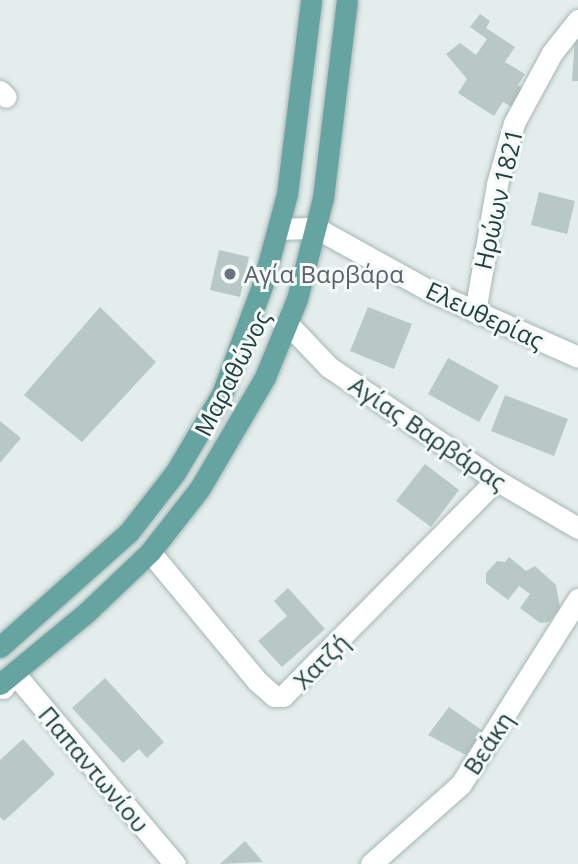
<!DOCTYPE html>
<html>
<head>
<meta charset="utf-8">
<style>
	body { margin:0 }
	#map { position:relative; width:578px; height:864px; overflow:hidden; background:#e3edeb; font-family:"Open Sans",sans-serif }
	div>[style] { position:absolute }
	.building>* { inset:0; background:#b8c8c5 }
	.roads { filter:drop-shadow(0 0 2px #a5b6b4) drop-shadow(0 0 2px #a5b6b4) }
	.minor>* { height:21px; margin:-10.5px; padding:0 10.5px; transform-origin:10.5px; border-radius:10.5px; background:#fff }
	.major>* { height:21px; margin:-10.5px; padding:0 10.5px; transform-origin:10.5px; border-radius:10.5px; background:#66a4a1 }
	.dots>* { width:19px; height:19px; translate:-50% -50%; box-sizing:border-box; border:4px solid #f4faf8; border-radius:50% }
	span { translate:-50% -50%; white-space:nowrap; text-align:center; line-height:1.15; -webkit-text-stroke:6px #f4faf8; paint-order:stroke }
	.street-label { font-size:24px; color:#22403e }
	.worship-label { font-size:24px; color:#5b616d }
	.left { translate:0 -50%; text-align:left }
</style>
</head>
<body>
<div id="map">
	<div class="building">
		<div style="clip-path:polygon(480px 14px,490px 21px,486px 28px,515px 47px,505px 62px,525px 74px,518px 85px,524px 89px,512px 107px,503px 102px,494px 116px,458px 93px,467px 79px,446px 54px,460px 43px,476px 55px,487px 39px,470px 27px)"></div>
		<div style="clip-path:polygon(575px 38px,578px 38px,578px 81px,572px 81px)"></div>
		<div style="clip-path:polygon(539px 192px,575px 201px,567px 234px,531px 225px)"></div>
		<div style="clip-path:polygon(219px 250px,249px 257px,240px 297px,210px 290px)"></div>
		<div style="clip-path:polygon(100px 307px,156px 362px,82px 442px,24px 395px)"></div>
		<div style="clip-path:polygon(368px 307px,412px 324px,394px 369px,350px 351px)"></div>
		<div style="clip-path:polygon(448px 358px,499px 386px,479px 422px,428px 394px)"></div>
		<div style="clip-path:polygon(505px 395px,568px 419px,554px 456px,491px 431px)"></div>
		<div style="clip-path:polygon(0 421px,21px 438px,0 463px)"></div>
		<div style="clip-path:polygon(425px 464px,459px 490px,431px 527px,396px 501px)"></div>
		<div style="clip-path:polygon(509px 557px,526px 571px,535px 566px,556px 585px,560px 608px,549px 622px,540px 623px,520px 608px,530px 594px,519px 586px,508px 600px,486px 583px,486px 573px,497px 561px,505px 562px)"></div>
		<div style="clip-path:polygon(288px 588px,325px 629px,282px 667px,258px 641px,287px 616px,274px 601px)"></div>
		<div style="clip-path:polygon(105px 678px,164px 742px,147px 758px,139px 749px,123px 763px,72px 708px)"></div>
		<div style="clip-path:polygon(449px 707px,483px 731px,466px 755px,428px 735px)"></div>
		<div style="clip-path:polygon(23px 739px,55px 774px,4px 821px,0 817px,0 760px)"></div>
		<div style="clip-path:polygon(245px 841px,263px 862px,220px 864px)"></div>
	</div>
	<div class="roads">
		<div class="minor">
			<div style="left:0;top:91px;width:8px;rotate:45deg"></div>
			<div style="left:278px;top:229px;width:38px;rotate:-2deg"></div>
			<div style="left:316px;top:228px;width:130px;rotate:28.9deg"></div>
			<div style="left:430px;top:291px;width:162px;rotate:24deg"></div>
			<div style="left:475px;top:312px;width:130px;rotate:-80.2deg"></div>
			<div style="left:497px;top:184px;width:63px;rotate:-74.4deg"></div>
			<div style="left:514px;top:123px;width:80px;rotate:-61.5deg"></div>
			<div style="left:552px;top:53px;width:42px;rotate:-51.8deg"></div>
			<div style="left:288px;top:324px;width:59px;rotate:46.4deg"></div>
			<div style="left:329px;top:367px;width:202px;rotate:34.1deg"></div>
			<div style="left:496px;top:480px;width:95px;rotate:30.3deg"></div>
			<div style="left:150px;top:552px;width:168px;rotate:50.3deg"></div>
			<div style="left:257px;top:681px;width:23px;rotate:41deg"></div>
			<div style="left:274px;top:696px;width:9px"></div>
			<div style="left:283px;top:696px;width:303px;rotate:-45.4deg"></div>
			<div style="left:3px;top:688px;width:19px;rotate:-54deg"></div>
			<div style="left:14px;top:673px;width:250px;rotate:49.9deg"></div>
			<div style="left:371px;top:864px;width:120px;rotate:-41.6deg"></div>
			<div style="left:461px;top:784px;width:219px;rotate:-57.7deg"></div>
		</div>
		<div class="major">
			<div style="left:0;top:647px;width:173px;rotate:-41.7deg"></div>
			<div style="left:129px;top:532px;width:75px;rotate:-52.1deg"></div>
			<div style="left:175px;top:473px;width:92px;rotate:-59.3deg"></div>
			<div style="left:222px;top:394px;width:118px;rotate:-69.7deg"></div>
			<div style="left:263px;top:283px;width:92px;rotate:-74.9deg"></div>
			<div style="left:287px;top:194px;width:195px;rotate:-82.9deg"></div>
			<div style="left:0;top:684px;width:113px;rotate:-39.6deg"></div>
			<div style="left:87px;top:612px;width:87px;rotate:-43.6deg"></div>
			<div style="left:150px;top:552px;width:81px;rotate:-52deg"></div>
			<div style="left:200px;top:488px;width:129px;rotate:-59.6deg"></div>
			<div style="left:265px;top:377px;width:84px;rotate:-67.7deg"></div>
			<div style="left:297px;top:299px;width:104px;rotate:-75.6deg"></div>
			<div style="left:323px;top:198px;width:199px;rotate:-83.1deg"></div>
		</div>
	</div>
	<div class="dots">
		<div style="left:230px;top:274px;background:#6b7280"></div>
	</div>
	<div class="street-label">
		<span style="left:498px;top:199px;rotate:-77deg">Ηρώων 1821</span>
		<span style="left:485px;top:315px;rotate:25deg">Ελευθερίας</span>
		<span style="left:232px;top:373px;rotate:-63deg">Μαραθώνος</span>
		<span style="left:428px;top:433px;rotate:34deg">Αγίας Βαρβάρας</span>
		<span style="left:321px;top:661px;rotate:-45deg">Χατζή</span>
		<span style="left:488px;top:743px;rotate:-57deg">Βεάκη</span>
		<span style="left:94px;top:769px;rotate:50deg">Παπαντωνίου</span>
	</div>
	<div class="worship-label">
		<span class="left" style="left:244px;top:274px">Αγία Βαρβάρα</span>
	</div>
</div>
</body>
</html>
